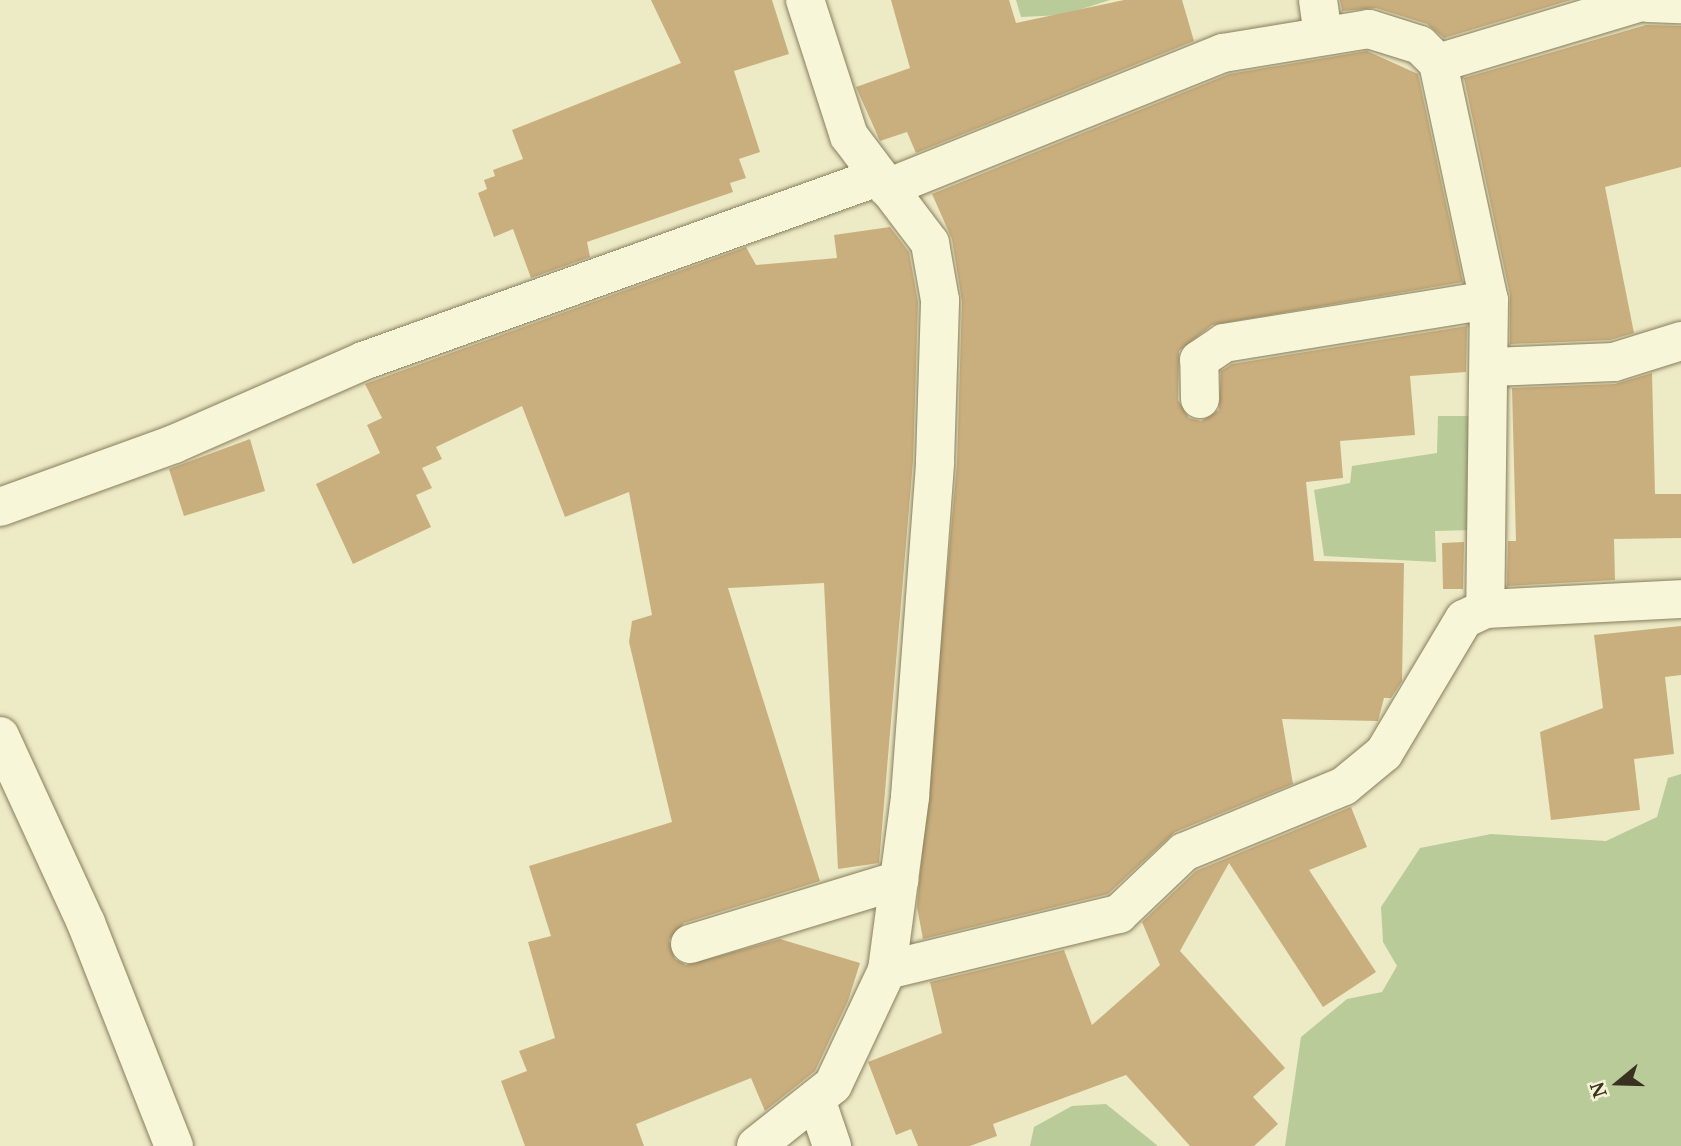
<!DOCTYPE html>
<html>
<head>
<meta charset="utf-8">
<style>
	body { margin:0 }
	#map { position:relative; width:1681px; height:1146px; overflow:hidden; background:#edeac6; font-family:"Noto Serif",serif }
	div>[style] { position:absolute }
	.green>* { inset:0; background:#bacb9a }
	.building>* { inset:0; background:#caaf7e }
	.roads { filter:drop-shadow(0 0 2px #887e5c) drop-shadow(0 0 2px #887e5c) }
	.minor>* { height:38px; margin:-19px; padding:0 19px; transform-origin:19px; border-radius:19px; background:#f8f6d9 }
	span { translate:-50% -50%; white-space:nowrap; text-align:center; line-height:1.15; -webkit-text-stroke:5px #f5f3d6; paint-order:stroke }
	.north { position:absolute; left:1583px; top:1048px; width:70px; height:70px; -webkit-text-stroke:5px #f5f3d6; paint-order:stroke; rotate:251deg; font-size:19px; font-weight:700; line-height:28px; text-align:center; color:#393220 }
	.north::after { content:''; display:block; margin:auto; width:24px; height:32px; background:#393220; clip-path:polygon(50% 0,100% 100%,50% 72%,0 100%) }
</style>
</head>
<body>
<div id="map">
	<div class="green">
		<div style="clip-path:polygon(1016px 0,1110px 0,1063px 15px,1021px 17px)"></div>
		<div style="clip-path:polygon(1438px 416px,1470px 416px,1473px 530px,1435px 531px,1436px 562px,1324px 556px,1314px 490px,1350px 483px,1352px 466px,1437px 453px)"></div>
		<div style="clip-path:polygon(1681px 774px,1681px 1146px,1285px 1146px,1301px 1037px,1347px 999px,1382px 992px,1397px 966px,1383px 942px,1381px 907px,1420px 848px,1491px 834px,1606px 841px,1657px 817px,1668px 778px)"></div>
		<div style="clip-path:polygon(1106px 1104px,1158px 1146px,1030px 1146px,1034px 1127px,1072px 1106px)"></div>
	</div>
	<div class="building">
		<div style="clip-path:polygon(651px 0,772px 0,789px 54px,734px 71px,760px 152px,739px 159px,746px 178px,730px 183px,733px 192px,587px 242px,590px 257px,531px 278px,513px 229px,494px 237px,478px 193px,487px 189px,484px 180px,495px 176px,493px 170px,523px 159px,512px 130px,681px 63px)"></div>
		<div style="clip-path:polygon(891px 0,1009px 0,1016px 23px,1124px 0,1182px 0,1194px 41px,916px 153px,907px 132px,880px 141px,856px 87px,910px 68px)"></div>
		<div style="clip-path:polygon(1340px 0,1571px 0,1444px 38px,1427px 24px,1376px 8px,1342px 11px)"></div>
		<div style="clip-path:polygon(1646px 25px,1681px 26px,1681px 167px,1605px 187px,1634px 333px,1610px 340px,1510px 344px,1510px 295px,1464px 78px)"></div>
		<div style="clip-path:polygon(1367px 51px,1418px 74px,1463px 282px,1212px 325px,1179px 351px,1178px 400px,1189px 418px,1201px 421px,1219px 410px,1221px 371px,1232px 364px,1467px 326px,1466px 372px,1410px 376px,1415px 435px,1340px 441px,1343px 478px,1306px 482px,1314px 561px,1404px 563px,1402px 681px,1391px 698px,1384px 698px,1378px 721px,1282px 719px,1293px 784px,1175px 832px,1108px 894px,923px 939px,917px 907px,957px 464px,962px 301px,952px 239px,932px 194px,1229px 74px)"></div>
		<div style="clip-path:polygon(890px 227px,909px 252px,918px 302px,913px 461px,879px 863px,838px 869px,824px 583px,728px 588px,820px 881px,684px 923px,669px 940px,675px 959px,686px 965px,780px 939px,860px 963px,848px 1001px,815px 1071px,765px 1111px,751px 1078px,636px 1124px,644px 1146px,525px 1146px,501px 1081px,527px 1071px,519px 1051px,555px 1038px,528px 942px,551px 936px,529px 866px,672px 822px,629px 642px,632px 621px,652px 615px,629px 492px,565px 517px,522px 406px,436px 447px,442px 459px,422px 468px,432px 488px,416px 495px,431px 527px,353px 564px,316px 484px,380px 453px,367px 425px,382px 418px,365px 384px,746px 247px,756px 265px,837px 258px,834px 235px)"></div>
		<div style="clip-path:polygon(1652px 373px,1655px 494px,1681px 494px,1681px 538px,1614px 539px,1615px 580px,1507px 586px,1508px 541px,1516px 541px,1512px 388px,1615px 384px)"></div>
		<div style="clip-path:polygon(250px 439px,265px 491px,184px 516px,169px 469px)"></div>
		<div style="clip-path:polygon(1464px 542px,1463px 589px,1443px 589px,1442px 543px)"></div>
		<div style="clip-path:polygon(1681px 626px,1681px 675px,1665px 677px,1674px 754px,1634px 759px,1640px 810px,1551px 820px,1540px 732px,1603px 708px,1594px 635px)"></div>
		<div style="clip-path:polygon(1351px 807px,1367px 847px,1309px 870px,1376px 972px,1323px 1007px,1229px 863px,1180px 951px,1285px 1068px,1253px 1097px,1278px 1124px,1254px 1146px,1190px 1146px,1126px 1075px,993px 1124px,997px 1136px,970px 1146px,918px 1146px,911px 1129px,896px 1135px,868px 1062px,942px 1033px,930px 982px,1064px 950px,1092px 1025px,1160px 965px,1142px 922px,1196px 871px)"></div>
	</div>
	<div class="roads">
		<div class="minor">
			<div style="left:1318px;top:0;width:34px;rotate:82deg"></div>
			<div style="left:1648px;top:3px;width:33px;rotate:2deg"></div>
			<div style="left:1438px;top:63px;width:219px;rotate:-16.7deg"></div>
			<div style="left:887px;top:188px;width:362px;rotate:-21.9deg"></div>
			<div style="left:1223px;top:53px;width:148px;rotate:-9.3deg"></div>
			<div style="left:1369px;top:29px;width:53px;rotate:17.4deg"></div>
			<div style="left:1420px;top:45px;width:25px;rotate:45deg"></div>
			<div style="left:1438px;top:63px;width:242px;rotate:77.9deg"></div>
			<div style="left:1489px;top:300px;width:309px;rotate:90.7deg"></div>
			<div style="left:1492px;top:367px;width:122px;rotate:-2.3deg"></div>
			<div style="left:1614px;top:362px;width:70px;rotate:-17.4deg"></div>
			<div style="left:1200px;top:399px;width:39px;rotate:-91deg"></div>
			<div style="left:1199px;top:360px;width:30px;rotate:-34deg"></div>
			<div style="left:1224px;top:343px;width:268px;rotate:-9.2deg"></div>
			<div style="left:0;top:507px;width:185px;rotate:-19.9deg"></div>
			<div style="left:174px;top:444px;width:206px;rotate:-23.7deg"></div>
			<div style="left:363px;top:361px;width:547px;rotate:-19.66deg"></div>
			<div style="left:0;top:736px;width:206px;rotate:65.3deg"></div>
			<div style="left:86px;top:923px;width:240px;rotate:68.5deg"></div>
			<div style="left:690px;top:944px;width:219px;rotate:-17deg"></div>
			<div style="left:887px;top:970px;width:239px;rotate:-13.6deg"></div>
			<div style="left:1119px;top:914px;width:90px;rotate:-43.6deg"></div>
			<div style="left:1184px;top:852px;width:173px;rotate:-22.4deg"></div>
			<div style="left:1344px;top:786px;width:52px;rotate:-39.5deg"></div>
			<div style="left:1384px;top:753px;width:156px;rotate:-59.2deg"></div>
			<div style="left:1464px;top:619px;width:23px;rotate:-25deg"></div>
			<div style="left:1485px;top:609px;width:196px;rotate:-2.9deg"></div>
			<div style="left:816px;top:1099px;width:50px;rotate:71.2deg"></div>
			<div style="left:756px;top:1146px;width:98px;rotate:-38.4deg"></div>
			<div style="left:833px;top:1085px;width:127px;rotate:-64.8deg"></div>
			<div style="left:887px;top:970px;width:175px;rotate:-82.4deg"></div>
			<div style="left:910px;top:797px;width:336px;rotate:-85.7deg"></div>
			<div style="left:935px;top:462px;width:162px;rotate:-88.2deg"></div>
			<div style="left:940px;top:300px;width:58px;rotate:-100deg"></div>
			<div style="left:930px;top:243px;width:134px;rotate:-127.1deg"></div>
			<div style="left:849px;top:136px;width:143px;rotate:-107.9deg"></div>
		</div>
	</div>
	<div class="north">N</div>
</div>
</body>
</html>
